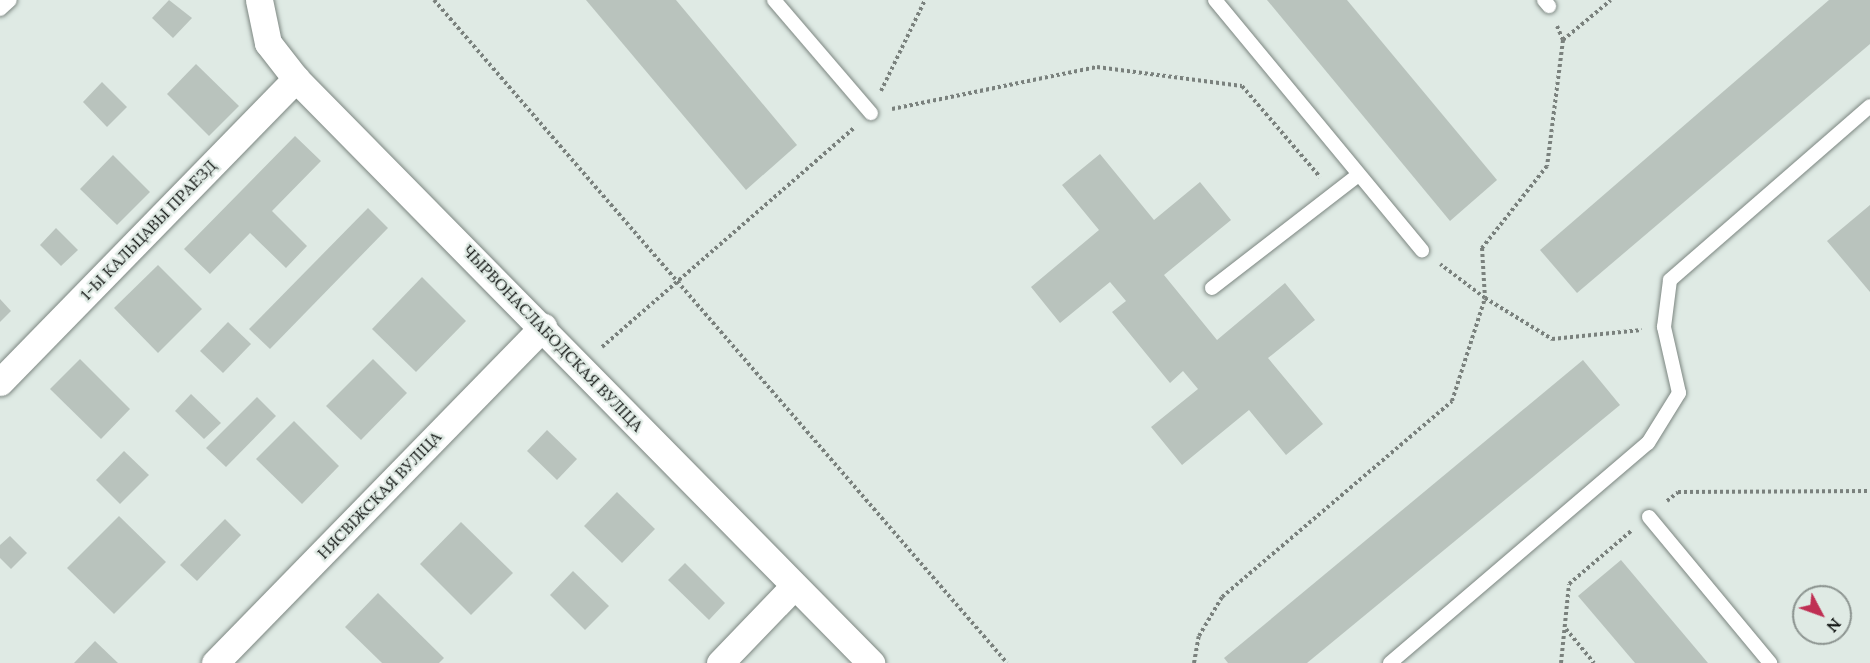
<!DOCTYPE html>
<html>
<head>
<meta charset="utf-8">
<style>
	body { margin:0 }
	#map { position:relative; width:1870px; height:663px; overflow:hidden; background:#dfeae4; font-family:Lora,serif }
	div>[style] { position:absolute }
	.building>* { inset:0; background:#b9c3bd }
	.path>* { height:4px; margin-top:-2px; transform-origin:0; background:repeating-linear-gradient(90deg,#7a817d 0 3px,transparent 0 6px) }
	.roads { filter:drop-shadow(0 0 2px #7c8681) drop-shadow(0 0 2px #7c8681) }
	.lane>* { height:14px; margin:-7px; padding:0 7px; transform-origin:7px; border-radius:7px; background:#fff }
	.street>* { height:27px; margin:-13.5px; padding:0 13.5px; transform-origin:13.5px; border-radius:13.5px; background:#fff }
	span { translate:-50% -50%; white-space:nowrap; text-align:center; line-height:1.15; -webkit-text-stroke:4.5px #dfeae4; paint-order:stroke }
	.street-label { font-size:16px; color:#101311 }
	.north { position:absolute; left:1792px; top:585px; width:60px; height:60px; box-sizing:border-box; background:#dfeae4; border:2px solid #8c9490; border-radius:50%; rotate:131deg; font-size:16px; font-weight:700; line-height:24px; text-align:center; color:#101311 }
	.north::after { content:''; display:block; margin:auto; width:21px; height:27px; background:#bf2f53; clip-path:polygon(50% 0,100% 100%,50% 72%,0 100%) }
</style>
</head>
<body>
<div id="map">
	<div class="building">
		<div style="clip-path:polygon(169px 0,192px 18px,173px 38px,152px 18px)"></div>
		<div style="clip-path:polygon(586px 0,676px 0,797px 145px,746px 190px)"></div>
		<div style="clip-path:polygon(1267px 0,1347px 0,1497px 180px,1450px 221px)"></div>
		<div style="clip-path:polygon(1829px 0,1870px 0,1870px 44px,1577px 293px,1540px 250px)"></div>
		<div style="clip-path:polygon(196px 64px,239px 106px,209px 136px,167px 94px)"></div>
		<div style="clip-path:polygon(102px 82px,127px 107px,107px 127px,83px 102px)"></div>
		<div style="clip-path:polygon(295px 136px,321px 161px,272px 211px,307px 246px,286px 268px,250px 233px,210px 274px,184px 249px)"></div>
		<div style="clip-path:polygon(1100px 154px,1154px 220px,1200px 182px,1231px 220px,1164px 275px,1217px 340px,1285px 283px,1315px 320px,1268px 358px,1323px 424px,1286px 455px,1249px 410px,1182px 465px,1151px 427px,1198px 389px,1183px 371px,1170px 383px,1112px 312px,1126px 301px,1110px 282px,1060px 323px,1031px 287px,1099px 230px,1062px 185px)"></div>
		<div style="clip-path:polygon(113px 155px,150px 192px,117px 225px,80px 189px)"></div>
		<div style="clip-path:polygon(1870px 205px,1870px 292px,1827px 241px)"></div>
		<div style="clip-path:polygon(368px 208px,388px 228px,270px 349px,249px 329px)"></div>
		<div style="clip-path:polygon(56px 228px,78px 250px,61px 266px,40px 245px)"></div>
		<div style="clip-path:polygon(158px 265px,202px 309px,158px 353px,114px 308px)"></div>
		<div style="clip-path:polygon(422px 277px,466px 321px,416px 372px,372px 329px)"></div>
		<div style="clip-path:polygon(0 299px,11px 311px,0 322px)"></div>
		<div style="clip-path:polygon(228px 322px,251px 344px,223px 373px,200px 351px)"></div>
		<div style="clip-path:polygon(80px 359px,130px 409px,101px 439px,50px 389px)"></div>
		<div style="clip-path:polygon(373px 359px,407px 393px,361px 440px,326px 406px)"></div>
		<div style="clip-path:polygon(1583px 360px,1620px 405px,1307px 663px,1228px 663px,1224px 658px)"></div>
		<div style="clip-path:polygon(191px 394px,221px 423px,204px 439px,175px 411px)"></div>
		<div style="clip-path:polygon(257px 397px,276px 416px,226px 467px,206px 448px)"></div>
		<div style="clip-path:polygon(294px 421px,339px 466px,302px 504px,256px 459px)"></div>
		<div style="clip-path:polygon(547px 430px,577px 459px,557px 480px,527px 451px)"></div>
		<div style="clip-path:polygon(124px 451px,149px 475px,120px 504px,96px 480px)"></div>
		<div style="clip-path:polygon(617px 492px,655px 529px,622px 563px,584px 526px)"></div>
		<div style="clip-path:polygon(119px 516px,166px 562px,114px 614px,67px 568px)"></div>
		<div style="clip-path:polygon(225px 519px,241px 535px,197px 581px,180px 565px)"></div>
		<div style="clip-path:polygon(461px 522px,513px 573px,471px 615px,420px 564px)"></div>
		<div style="clip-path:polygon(10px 536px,27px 553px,11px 569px,0 558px,0 545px)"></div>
		<div style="clip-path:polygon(1621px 560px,1708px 663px,1635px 663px,1578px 596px)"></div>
		<div style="clip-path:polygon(685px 563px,725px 603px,709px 620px,668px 580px)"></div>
		<div style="clip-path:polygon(573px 571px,609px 606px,585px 630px,550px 595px)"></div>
		<div style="clip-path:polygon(378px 593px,444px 658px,439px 663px,382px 663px,345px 627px)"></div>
		<div style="clip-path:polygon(95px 641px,118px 663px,74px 663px)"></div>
	</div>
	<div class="path">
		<div style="left:434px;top:0;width:876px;rotate:49.16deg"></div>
		<div style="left:1557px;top:26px;width:15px;rotate:67deg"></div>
		<div style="left:1563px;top:40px;width:127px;rotate:97.2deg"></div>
		<div style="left:1547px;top:166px;width:105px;rotate:128.4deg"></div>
		<div style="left:1482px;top:248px;width:50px;rotate:86.6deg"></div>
		<div style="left:1485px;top:298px;width:79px;rotate:31.5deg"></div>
		<div style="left:1552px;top:339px;width:90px;rotate:-5.7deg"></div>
		<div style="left:1563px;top:40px;width:62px;rotate:-39.8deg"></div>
		<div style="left:881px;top:91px;width:101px;rotate:-64.2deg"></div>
		<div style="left:892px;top:109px;width:209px;rotate:-11.6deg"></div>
		<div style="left:1097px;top:67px;width:146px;rotate:7.5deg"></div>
		<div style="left:1242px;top:86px;width:120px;rotate:49.4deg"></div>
		<div style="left:602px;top:347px;width:334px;rotate:-41deg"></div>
		<div style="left:1667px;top:501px;width:14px;rotate:-39deg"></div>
		<div style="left:1678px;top:492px;width:192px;rotate:-0.3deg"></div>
		<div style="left:1566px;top:629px;width:44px;rotate:50.5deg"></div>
		<div style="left:1194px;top:663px;width:27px;rotate:-80deg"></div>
		<div style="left:1199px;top:636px;width:45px;rotate:-59.5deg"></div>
		<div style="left:1222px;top:597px;width:302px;rotate:-40.4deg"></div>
		<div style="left:1452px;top:401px;width:108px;rotate:-72.2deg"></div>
		<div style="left:1485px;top:298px;width:56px;rotate:-142.9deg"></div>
		<div style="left:1561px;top:663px;width:79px;rotate:-84.2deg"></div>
		<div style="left:1569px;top:584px;width:82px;rotate:-40.5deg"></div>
	</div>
	<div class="roads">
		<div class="lane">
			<div style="left:774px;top:0;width:149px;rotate:49.4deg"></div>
			<div style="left:1215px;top:0;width:325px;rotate:50.4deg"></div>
			<div style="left:1544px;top:0;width:8px;rotate:50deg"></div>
			<div style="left:0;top:9px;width:13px;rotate:-42deg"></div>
			<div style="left:1212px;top:288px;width:185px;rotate:-37.7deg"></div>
			<div style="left:1649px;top:517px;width:190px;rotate:50.3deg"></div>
			<div style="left:1390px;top:663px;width:339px;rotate:-40.5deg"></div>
			<div style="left:1648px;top:443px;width:59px;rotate:-58.2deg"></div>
			<div style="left:1679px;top:393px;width:68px;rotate:-102.8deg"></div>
			<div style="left:1664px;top:327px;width:47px;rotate:-82.7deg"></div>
			<div style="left:1670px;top:280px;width:265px;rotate:-41deg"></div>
		</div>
		<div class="street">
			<div style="left:259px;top:0;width:44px;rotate:78.2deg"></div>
			<div style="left:268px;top:43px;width:46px;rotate:52.1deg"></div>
			<div style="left:296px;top:79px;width:820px;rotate:45.44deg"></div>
			<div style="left:0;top:382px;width:424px;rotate:-45.7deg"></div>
			<div style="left:215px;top:663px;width:470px;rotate:-45.7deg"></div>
			<div style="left:720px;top:663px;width:107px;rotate:-46.1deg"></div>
		</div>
	</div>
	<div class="street-label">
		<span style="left:148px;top:230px;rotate:-46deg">1-Ы КАЛЬЦАВЫ ПРАЕЗД</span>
		<span style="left:553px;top:338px;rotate:46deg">ЧЫРВОНАСЛАБОДСКАЯ ВУЛІЦА</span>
		<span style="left:379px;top:495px;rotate:-46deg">НЯСВІЖСКАЯ ВУЛІЦА</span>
	</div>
	<div class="north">N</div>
</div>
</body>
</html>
